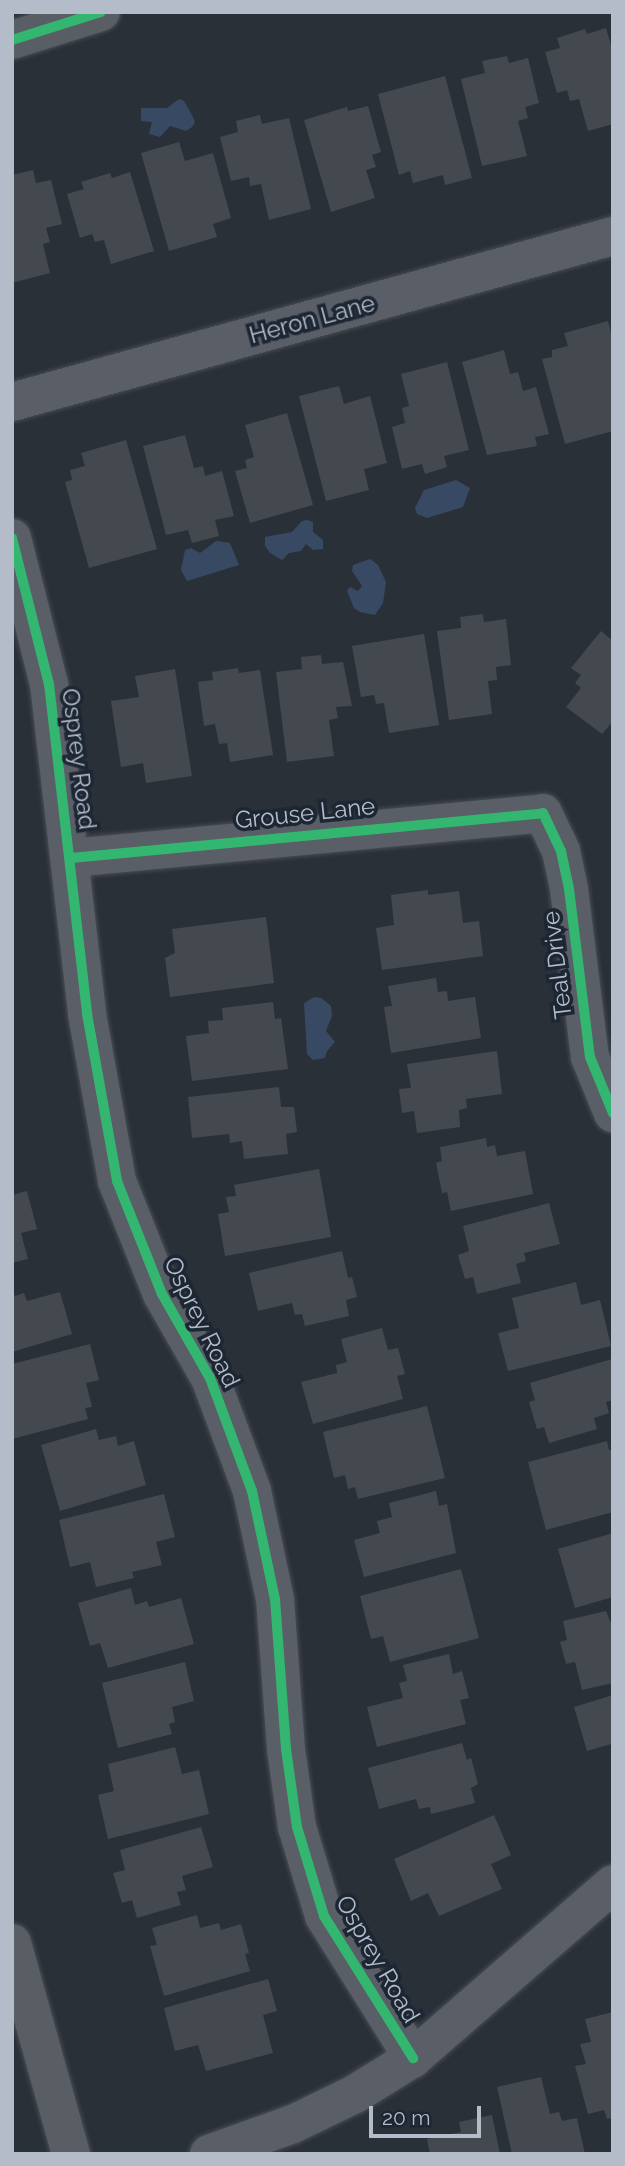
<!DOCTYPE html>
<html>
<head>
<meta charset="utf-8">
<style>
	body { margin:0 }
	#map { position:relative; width:625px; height:2166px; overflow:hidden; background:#2a3038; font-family:Raleway,sans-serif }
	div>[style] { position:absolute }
	.water>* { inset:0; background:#384963 }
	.building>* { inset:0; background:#444950 }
	.roads { filter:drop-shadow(0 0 2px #484c53) drop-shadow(0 0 2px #484c53) }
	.street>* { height:38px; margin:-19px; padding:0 19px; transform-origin:19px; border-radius:19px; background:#5a5e66 }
	.secondary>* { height:38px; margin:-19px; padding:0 19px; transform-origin:19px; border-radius:19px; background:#595d64 }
	.cycleway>* { height:10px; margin:-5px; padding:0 5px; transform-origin:5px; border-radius:5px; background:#33b770 }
	span { translate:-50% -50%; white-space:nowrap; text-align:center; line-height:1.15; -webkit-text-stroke:7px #1d2633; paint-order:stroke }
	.street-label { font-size:24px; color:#b4bcc9 }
	.frame { position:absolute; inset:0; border:14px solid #b4bcc9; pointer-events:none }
	.scale { position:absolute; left:369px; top:2106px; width:112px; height:32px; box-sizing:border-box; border:4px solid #b4bcc9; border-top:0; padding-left:9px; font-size:21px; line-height:24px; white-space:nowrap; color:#b4bcc9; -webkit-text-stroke:5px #1d2633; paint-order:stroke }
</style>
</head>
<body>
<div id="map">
	<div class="water">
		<div style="clip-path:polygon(179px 99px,184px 101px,192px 115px,195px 122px,192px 127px,186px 131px,170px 126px,160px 137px,149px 134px,152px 122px,141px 121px,141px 108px,167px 108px)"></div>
		<div style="clip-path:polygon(456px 480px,470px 488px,463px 507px,427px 518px,417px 514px,415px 508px,424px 490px)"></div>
		<div style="clip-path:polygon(307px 520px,313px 522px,313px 532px,323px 540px,323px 549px,313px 550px,306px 544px,301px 551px,289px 553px,282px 560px,270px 553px,265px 546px,265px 537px,292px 532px,302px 521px)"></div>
		<div style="clip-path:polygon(216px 541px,230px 543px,239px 565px,187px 581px,181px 570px,185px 550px,191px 548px,200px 553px)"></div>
		<div style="clip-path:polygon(370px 559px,378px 565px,386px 582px,383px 603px,375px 615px,360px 612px,354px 608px,347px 591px,350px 587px,358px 591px,362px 586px,352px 571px,353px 565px)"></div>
		<div style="clip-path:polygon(314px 997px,321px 998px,331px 1006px,332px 1016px,326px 1031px,335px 1042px,327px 1051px,325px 1058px,313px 1060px,307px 1054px,304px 1003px)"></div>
	</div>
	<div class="building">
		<div style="clip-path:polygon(606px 28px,613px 52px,613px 124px,588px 131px,579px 99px,570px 101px,567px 90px,557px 93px,545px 52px,560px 48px,557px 38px,585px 29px,587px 34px)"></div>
		<div style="clip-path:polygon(507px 56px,509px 63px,528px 58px,539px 103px,525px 107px,528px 118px,518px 121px,527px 156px,482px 166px,461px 79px,485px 73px,482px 61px)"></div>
		<div style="clip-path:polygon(445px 76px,472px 178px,445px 185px,443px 175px,413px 183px,410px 171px,399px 175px,378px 94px)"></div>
		<div style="clip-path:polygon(368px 106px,381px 152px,372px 155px,376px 167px,366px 170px,375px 198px,331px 212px,304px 120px,347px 107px,348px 111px)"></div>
		<div style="clip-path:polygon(260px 115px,262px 124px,289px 118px,311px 209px,269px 220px,261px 184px,250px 186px,249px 177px,231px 181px,220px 137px,238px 132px,236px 121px)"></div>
		<div style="clip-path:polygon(179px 142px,185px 161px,213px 153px,231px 218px,213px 224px,217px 237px,169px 251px,141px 153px)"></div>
		<div style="clip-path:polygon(33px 170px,36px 183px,51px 180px,62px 224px,46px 228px,50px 242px,43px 244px,50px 273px,12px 283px,12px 175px)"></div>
		<div style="clip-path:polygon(130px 172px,154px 251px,111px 264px,104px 240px,95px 242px,92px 234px,80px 238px,67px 194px,84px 189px,81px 182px,110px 173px,112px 178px)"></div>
		<div style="clip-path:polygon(608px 321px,613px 341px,613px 431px,565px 444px,542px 359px,552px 357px,552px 350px,568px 346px,564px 333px)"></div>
		<div style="clip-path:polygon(504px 350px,510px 374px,518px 372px,523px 391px,536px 387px,549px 434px,535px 437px,537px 446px,487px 455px,462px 362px)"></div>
		<div style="clip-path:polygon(447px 362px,469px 450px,444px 456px,447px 467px,425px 474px,422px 464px,402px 469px,392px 427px,405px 423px,402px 408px,409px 406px,401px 374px)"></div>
		<div style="clip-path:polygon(339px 386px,344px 404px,370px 396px,387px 463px,364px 469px,369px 490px,326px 501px,299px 396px)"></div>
		<div style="clip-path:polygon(287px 413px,313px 505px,250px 523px,235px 471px,247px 468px,245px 460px,254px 457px,245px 425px)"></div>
		<div style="clip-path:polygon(185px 435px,194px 468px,203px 466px,205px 476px,222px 471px,234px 516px,215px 520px,219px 536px,192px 543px,188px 530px,166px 535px,143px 446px)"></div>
		<div style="clip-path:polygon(126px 440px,157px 549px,89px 568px,65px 482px,72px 480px,70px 470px,85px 466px,81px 453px)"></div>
		<div style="clip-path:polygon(483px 614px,484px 622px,506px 619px,511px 665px,496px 667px,497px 680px,488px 681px,492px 714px,449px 720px,437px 631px,461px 628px,460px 617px)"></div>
		<div style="clip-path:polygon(601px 631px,613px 641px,613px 721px,602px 734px,566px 707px,581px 688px,575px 683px,581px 675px,571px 668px)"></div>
		<div style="clip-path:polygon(424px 634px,439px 725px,389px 733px,384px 703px,376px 704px,374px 695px,361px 697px,352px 646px)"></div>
		<div style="clip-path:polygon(321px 655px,322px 664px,343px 662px,352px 706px,336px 707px,338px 718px,329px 720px,334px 756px,287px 762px,276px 672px,302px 669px,301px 657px)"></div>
		<div style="clip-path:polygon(238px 668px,239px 673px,260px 670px,273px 755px,230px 762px,227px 743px,219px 744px,215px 724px,204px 726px,198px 682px,213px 680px,212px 672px)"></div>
		<div style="clip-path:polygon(175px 669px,192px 776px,146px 783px,143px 763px,121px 767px,111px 701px,139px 697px,135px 676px)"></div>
		<div style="clip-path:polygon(428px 890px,428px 895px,459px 891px,463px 923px,479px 921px,483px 956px,382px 970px,376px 928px,394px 925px,391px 895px)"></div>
		<div style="clip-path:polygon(266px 917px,274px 983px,170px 997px,165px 958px,175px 953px,172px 929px)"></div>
		<div style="clip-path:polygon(436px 978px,438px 992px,447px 991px,448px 1001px,475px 997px,481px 1038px,391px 1053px,384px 1007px,392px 1006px,388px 986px)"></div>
		<div style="clip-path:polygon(273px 1002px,275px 1019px,281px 1018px,288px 1069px,192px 1081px,186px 1036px,209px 1033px,208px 1021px,223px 1020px,222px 1008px)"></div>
		<div style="clip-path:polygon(497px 1051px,502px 1094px,466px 1099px,467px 1108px,459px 1110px,460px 1127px,417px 1133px,414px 1111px,402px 1113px,399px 1089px,411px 1088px,407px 1064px)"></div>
		<div style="clip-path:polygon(279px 1087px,281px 1107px,294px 1107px,297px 1132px,286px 1134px,288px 1154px,244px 1159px,242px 1141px,230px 1143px,229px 1134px,192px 1138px,188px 1097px)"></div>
		<div style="clip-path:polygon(486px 1138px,487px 1147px,495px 1145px,497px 1156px,525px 1151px,533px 1194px,451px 1211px,447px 1192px,442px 1193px,436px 1163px,442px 1161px,440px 1147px)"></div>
		<div style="clip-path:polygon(319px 1169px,331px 1237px,225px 1256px,218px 1214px,229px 1212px,226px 1197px,236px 1196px,234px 1185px)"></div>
		<div style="clip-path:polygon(27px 1191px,37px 1229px,21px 1233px,28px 1259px,12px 1263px,12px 1195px)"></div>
		<div style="clip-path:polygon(549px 1203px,560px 1244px,524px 1253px,526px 1261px,516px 1264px,521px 1283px,477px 1294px,473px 1277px,465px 1279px,458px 1255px,469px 1251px,463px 1226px)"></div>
		<div style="clip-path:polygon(342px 1251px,348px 1278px,352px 1277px,357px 1297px,346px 1300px,349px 1316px,305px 1326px,302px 1314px,295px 1315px,292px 1303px,258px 1311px,249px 1273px)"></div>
		<div style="clip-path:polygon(576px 1282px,581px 1305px,600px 1300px,611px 1346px,508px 1371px,498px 1333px,519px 1328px,512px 1298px)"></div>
		<div style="clip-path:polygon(12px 1290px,15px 1296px,24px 1293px,27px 1301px,60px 1292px,72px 1334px,12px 1352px)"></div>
		<div style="clip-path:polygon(382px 1328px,388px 1350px,398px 1348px,405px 1374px,397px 1376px,403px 1399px,313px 1424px,301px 1382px,337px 1373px,336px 1365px,347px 1362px,341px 1339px)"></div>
		<div style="clip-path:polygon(90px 1344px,99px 1380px,86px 1383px,92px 1407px,85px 1408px,88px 1419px,12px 1439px,12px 1364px)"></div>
		<div style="clip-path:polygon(612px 1359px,613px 1400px,606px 1402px,609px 1413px,594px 1418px,597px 1429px,549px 1443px,544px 1427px,537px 1429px,529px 1402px,535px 1400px,530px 1383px)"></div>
		<div style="clip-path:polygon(427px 1406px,445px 1478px,358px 1499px,355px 1487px,348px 1489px,345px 1475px,334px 1478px,323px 1432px)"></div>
		<div style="clip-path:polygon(96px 1429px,99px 1440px,116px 1436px,118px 1446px,134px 1441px,146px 1485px,60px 1511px,41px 1445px)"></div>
		<div style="clip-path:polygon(607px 1441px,609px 1450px,613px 1450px,613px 1512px,546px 1530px,528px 1462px)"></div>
		<div style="clip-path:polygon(436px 1491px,439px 1506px,447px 1504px,456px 1553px,364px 1577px,354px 1540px,380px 1533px,377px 1521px,392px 1517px,389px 1503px)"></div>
		<div style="clip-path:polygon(164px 1494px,175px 1537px,156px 1542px,162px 1565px,132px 1572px,134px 1578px,96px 1587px,90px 1562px,70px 1567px,59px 1520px)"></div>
		<div style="clip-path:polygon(613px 1533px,613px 1597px,575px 1608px,558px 1549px)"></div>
		<div style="clip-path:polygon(461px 1569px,479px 1638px,390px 1662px,383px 1636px,371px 1639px,360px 1596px)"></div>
		<div style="clip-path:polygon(131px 1588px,135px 1605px,147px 1601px,149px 1607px,181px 1598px,194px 1644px,108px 1668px,100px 1643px,90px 1646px,78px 1603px)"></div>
		<div style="clip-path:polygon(606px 1611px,613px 1628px,613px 1683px,582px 1690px,575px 1662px,566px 1664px,560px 1642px,567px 1640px,563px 1621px)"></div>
		<div style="clip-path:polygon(449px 1654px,453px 1674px,462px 1671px,469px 1698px,460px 1700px,466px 1724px,377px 1747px,367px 1707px,403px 1698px,399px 1683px,407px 1681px,403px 1665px)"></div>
		<div style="clip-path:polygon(185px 1662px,194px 1701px,172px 1707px,175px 1722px,169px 1724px,172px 1734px,118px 1748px,102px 1683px)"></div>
		<div style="clip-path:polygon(613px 1695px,613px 1749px,611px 1744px,587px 1751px,574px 1707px)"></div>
		<div style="clip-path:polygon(462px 1743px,467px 1760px,471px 1758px,478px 1784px,471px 1788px,475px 1803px,431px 1814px,430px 1807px,419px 1809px,416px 1799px,379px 1809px,368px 1768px)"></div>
		<div style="clip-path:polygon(175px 1747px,182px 1774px,199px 1770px,209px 1814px,108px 1839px,98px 1795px,114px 1791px,108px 1764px)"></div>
		<div style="clip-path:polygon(494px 1815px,511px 1855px,491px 1864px,502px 1889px,439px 1916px,428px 1893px,411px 1901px,394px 1859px)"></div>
		<div style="clip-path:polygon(201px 1827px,213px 1867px,182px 1876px,186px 1890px,177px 1892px,181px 1905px,137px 1918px,132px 1900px,122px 1903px,113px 1873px,125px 1870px,120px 1850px)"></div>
		<div style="clip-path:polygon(197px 1915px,200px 1928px,219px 1923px,221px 1930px,241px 1924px,249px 1953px,245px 1954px,250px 1971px,164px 1996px,150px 1946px,157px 1945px,152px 1928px)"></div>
		<div style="clip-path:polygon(268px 1979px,277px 2011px,263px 2015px,273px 2053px,206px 2071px,198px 2045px,175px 2051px,164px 2008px)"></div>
		<div style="clip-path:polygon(613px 2012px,613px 2118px,607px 2119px,604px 2110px,588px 2114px,575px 2066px,586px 2064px,580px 2044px,591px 2042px,585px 2019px)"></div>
		<div style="clip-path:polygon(541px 2077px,550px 2114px,559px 2112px,562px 2121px,577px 2118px,585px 2154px,512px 2154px,497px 2087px)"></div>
		<div style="clip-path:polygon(492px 2115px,500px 2154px,430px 2154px,427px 2139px,461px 2132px,459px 2122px)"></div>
	</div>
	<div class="roads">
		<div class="street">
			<div style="left:12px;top:402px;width:624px;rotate:-15.44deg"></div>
			<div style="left:12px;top:538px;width:151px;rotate:75.8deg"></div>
			<div style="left:49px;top:684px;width:332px;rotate:83.4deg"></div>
			<div style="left:87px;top:1014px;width:170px;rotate:79.8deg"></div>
			<div style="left:117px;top:1181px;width:122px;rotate:68.3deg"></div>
			<div style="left:162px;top:1294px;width:97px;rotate:60.3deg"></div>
			<div style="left:210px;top:1378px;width:121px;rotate:69.6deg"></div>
			<div style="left:252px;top:1491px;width:110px;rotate:78deg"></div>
			<div style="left:275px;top:1599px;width:150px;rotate:85.8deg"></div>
			<div style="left:286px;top:1749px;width:79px;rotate:82deg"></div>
			<div style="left:297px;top:1827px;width:93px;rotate:73.1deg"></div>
			<div style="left:324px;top:1916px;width:168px;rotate:57.9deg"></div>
			<div style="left:71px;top:858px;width:474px;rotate:-5.4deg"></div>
			<div style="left:543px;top:813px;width:42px;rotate:64.7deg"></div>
			<div style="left:561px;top:851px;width:39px;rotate:78deg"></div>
			<div style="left:569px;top:889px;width:169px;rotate:82.9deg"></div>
			<div style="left:590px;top:1057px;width:61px;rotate:67.7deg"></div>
			<div style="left:209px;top:2154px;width:89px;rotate:-19.7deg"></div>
			<div style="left:293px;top:2124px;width:69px;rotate:-25.8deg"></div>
			<div style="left:355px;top:2094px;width:68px;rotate:-31.8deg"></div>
			<div style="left:413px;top:2058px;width:265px;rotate:-41deg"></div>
		</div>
		<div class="secondary">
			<div style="left:12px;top:40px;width:93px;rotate:-17.5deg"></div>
			<div style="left:12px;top:1943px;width:219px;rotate:74.4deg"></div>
		</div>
	</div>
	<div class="cycleway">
		<div style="left:12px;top:40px;width:93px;rotate:-17.5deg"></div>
		<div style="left:12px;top:538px;width:151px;rotate:75.8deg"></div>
		<div style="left:49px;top:684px;width:332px;rotate:83.4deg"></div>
		<div style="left:87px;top:1014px;width:170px;rotate:79.8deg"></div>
		<div style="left:117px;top:1181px;width:122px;rotate:68.3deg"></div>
		<div style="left:162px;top:1294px;width:97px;rotate:60.3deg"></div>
		<div style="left:210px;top:1378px;width:121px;rotate:69.6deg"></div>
		<div style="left:252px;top:1491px;width:110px;rotate:78deg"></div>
		<div style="left:275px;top:1599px;width:150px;rotate:85.8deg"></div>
		<div style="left:286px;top:1749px;width:79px;rotate:82deg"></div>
		<div style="left:297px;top:1827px;width:93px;rotate:73.1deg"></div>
		<div style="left:324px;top:1916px;width:168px;rotate:57.9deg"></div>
		<div style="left:71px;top:858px;width:474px;rotate:-5.4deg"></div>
		<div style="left:543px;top:813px;width:42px;rotate:64.7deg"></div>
		<div style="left:561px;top:851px;width:39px;rotate:78deg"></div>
		<div style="left:569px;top:889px;width:169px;rotate:82.9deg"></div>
		<div style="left:590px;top:1057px;width:61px;rotate:67.7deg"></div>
	</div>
	<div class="street-label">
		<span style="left:312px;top:319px;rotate:-15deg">Heron Lane</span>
		<span style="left:79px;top:759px;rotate:83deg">Osprey Road</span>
		<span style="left:305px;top:813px;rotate:-6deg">Grouse Lane</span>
		<span style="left:557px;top:965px;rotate:-97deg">Teal Drive</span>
		<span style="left:202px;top:1322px;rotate:64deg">Osprey Road</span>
		<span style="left:378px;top:1959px;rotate:60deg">Osprey Road</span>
	</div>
	<div class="frame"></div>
	<div class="scale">20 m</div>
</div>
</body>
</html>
